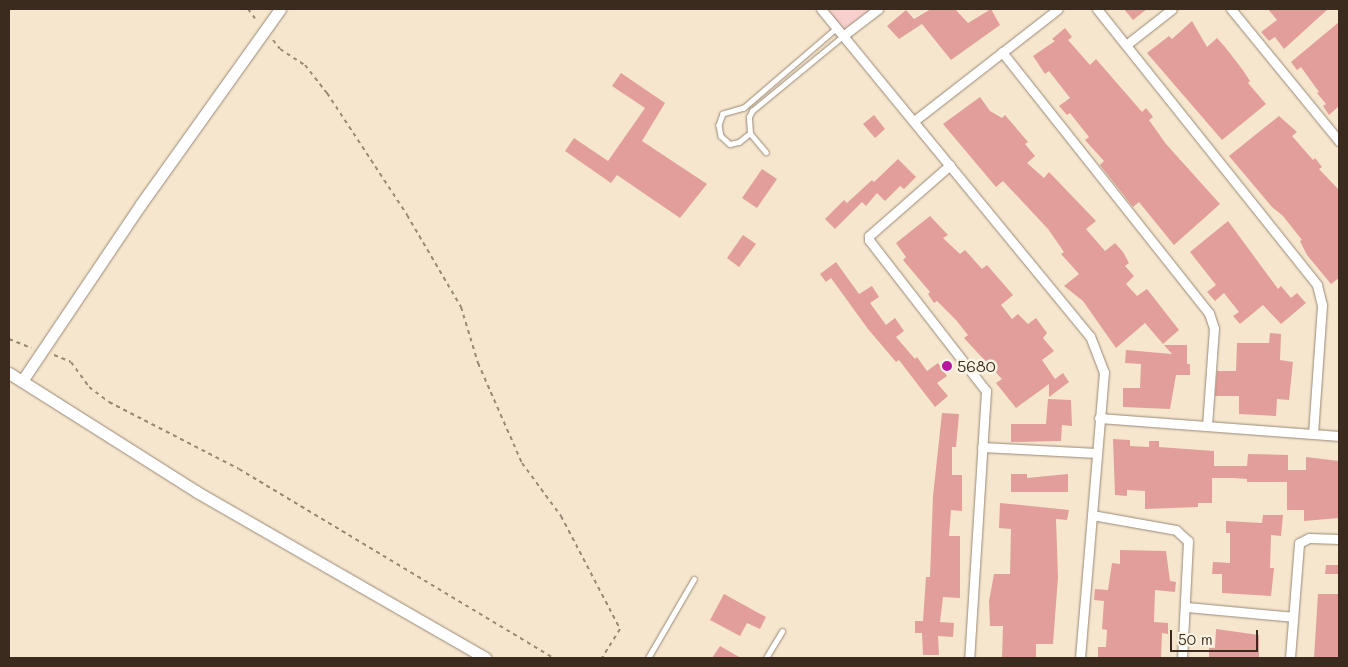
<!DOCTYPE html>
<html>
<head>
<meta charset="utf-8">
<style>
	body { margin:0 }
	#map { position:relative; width:1348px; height:667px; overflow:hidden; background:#f6e6ce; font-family:Mali,sans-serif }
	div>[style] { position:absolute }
	.built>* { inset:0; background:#f7d0cd }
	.building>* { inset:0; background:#e29e9a }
	.path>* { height:2px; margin-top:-1px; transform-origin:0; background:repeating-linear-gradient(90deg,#988876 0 4px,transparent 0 8px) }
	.roads { filter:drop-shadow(0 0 1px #988876) drop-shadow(0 0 1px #988876) }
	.service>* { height:4.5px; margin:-2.25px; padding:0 2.25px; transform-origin:2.25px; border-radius:2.25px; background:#fff }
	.minor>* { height:9px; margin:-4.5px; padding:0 4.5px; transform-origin:4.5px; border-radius:4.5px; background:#fff }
	.tertiary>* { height:11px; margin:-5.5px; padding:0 5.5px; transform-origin:5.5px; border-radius:5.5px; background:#fff }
	.dots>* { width:14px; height:14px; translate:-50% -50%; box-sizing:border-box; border:2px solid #fcf5e5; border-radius:50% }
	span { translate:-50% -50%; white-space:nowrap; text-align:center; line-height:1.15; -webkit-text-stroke:5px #fcf5e5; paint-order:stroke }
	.poi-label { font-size:16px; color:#3b2a1e }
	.left { translate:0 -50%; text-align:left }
	.frame { position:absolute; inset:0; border:10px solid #3b2a1e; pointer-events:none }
	.scale { position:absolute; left:1170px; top:630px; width:88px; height:22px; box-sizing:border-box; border:2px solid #3b2a1e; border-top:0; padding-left:6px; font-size:15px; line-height:18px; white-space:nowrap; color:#3b2a1e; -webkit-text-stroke:4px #fcf5e5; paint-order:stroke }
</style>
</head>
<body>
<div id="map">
	<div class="built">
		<div style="clip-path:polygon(826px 9px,871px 9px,844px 30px)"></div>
	</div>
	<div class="building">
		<div style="clip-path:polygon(931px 9px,955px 9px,968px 23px,991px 9px,1000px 25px,951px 60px,922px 24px,899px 39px,887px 26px,906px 10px,914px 19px)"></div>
		<div style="clip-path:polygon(1124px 9px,1147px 9px,1133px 20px)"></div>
		<div style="clip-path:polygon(1268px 9px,1328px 9px,1284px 49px,1275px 37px,1269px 41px,1261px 32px,1277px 20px)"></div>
		<div style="clip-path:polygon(1192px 21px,1207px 47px,1217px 38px,1225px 47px,1242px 69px,1250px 81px,1248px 83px,1266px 104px,1222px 140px,1147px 53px,1169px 36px,1172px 39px)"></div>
		<div style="clip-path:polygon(1339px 22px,1339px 106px,1329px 115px,1323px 106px,1326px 104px,1317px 93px,1319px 92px,1301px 67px,1297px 70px,1291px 62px)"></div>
		<div style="clip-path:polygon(1065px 28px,1072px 37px,1068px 40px,1090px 65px,1096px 59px,1142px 112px,1146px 108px,1153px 117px,1149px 120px,1166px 144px,1220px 204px,1174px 245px,1139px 202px,1133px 207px,1100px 165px,1104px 161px,1085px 140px,1089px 137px,1070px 113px,1067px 115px,1059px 106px,1070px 98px,1049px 71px,1045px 74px,1033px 56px,1055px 41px,1052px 39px)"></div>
		<div style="clip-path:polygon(621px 73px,665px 103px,642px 141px,707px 184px,680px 218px,617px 175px,611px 183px,565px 151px,574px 138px,608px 161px,645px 108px,612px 86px)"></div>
		<div style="clip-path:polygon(980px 97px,990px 111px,1002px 118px,1005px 115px,1028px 142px,1025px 144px,1035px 156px,1027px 163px,1044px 178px,1049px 172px,1096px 221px,1086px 229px,1105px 251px,1115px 243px,1123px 252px,1129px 263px,1125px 266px,1134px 276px,1126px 284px,1137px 296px,1147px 289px,1179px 330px,1163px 344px,1145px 323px,1116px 348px,1083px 301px,1064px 286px,1079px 274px,1061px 254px,1064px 252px,1048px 229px,1003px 181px,996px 187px,943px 124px)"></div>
		<div style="clip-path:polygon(874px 115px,885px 129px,875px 138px,863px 124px)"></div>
		<div style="clip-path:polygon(1279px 116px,1297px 132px,1292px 136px,1313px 160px,1315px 158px,1322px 167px,1319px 169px,1339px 190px,1339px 278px,1331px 284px,1307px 255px,1300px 241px,1302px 240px,1283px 216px,1272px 207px,1229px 156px)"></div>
		<div style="clip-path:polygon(898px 159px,916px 177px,904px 189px,900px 186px,885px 201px,877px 193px,866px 206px,862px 202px,835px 229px,825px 219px,844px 200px,847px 203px,872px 180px,874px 182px)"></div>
		<div style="clip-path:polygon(762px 169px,777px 179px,757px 208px,742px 198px)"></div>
		<div style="clip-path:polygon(930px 216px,948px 235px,943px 238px,960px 254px,965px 250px,982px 269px,987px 265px,1013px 295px,1001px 305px,1012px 319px,1018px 314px,1028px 324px,1036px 318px,1047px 333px,1043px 338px,1054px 351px,1042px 360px,1055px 379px,1063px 373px,1069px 382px,1049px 397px,1049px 384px,1016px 408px,996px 383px,1002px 379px,964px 338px,968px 335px,956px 320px,937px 301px,934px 303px,928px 294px,930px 292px,903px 260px,906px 257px,896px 243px)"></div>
		<div style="clip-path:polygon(1228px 221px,1278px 289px,1281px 286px,1291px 298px,1297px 293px,1306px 303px,1281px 324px,1263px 305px,1240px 324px,1233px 316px,1239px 312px,1224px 293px,1215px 301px,1207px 292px,1216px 285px,1190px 252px)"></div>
		<div style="clip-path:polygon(743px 235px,756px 244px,739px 267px,727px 258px)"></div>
		<div style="clip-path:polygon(836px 262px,859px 294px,872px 286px,879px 297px,870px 303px,886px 325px,895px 318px,904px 331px,896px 337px,915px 359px,917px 357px,927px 371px,938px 363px,947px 376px,937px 383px,948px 396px,935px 407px,899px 360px,896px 362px,868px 329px,831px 278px,826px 282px,820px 274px)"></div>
		<div style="clip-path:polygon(1270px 333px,1281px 334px,1280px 360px,1293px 362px,1289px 400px,1277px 399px,1276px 416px,1239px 414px,1239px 396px,1215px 396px,1217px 371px,1236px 371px,1237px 343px,1269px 343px)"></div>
		<div style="clip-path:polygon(1164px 345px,1187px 345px,1187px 364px,1190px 364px,1190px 375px,1176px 375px,1170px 409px,1123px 407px,1123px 388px,1140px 388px,1141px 364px,1125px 363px,1126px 350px,1172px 354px)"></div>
		<div style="clip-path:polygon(1048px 399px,1071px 400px,1072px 426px,1062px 425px,1061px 441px,1011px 442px,1011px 424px,1046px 424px)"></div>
		<div style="clip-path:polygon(942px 413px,959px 414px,956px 447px,952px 447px,952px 475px,962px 475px,962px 511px,951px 510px,949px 536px,960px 536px,960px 598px,943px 597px,940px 622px,954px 623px,953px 637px,938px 636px,939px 655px,923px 655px,922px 633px,915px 633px,915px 621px,923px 621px,926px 577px,930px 577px,933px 496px)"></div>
		<div style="clip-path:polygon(1113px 439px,1130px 440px,1130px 446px,1149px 447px,1149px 441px,1159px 441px,1159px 447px,1214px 451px,1214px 466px,1247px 466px,1248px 454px,1288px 455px,1288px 470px,1306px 470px,1306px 457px,1339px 461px,1339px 518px,1304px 521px,1304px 510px,1287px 510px,1287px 482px,1247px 482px,1247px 479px,1233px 478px,1212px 478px,1212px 503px,1198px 503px,1198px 507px,1145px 509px,1145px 491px,1127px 490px,1127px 496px,1115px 495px)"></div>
		<div style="clip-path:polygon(1011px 474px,1027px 474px,1027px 478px,1068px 474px,1068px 492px,1011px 492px)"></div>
		<div style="clip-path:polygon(1000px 503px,1069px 510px,1067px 520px,1056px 519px,1058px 577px,1053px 644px,1036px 644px,1036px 658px,1002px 658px,1003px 626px,990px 626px,989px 601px,994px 574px,1010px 574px,1011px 529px,999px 528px)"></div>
		<div style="clip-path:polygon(1263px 515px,1283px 515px,1281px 536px,1271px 535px,1270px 568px,1274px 568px,1271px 596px,1222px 593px,1222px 574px,1212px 574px,1213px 562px,1230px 563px,1230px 533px,1226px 533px,1226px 521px,1262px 523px)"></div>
		<div style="clip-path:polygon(1120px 550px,1166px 551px,1170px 581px,1176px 582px,1175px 592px,1155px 590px,1154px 622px,1168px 623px,1168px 634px,1162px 633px,1161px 658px,1098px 658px,1098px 647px,1106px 647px,1107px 630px,1102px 629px,1104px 601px,1094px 600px,1095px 589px,1108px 590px,1112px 563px,1120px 564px)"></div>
		<div style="clip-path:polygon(1326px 565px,1339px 565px,1339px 574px,1325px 574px)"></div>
		<div style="clip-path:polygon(724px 594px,766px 617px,760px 629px,747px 623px,740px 636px,710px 620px)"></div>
		<div style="clip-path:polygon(1318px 594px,1339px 594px,1338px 658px,1314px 658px)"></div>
		<div style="clip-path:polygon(1216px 629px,1259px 635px,1259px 658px,1209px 658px,1209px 648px,1215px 648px)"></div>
		<div style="clip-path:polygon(720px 646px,741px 658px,712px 658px)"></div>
	</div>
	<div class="path">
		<div style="left:248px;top:9px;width:15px;rotate:53deg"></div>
		<div style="left:273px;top:40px;width:11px;rotate:52deg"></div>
		<div style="left:280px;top:49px;width:30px;rotate:33deg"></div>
		<div style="left:305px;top:65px;width:36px;rotate:52deg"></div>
		<div style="left:327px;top:93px;width:146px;rotate:56.7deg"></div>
		<div style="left:407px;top:215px;width:107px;rotate:59.6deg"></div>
		<div style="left:461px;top:307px;width:59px;rotate:73.1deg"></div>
		<div style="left:478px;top:363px;width:109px;rotate:66.3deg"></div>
		<div style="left:522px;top:463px;width:66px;rotate:53.7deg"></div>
		<div style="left:561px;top:516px;width:127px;rotate:62.4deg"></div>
		<div style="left:620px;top:629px;width:34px;rotate:122deg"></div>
		<div style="left:9px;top:339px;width:24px;rotate:22deg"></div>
		<div style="left:54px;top:355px;width:18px;rotate:22deg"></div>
		<div style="left:71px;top:362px;width:31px;rotate:54deg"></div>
		<div style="left:89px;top:387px;width:25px;rotate:37deg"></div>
		<div style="left:109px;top:402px;width:146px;rotate:27.3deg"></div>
		<div style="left:239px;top:469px;width:367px;rotate:31deg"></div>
	</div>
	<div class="roads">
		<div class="service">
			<div style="left:837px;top:28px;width:123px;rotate:139.3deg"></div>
			<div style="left:744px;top:108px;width:22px;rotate:164deg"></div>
			<div style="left:723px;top:114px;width:12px;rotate:110deg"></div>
			<div style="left:719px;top:125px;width:11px;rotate:80deg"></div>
			<div style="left:721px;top:136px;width:12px;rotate:42deg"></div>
			<div style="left:730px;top:144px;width:9px;rotate:-13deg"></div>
			<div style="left:739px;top:142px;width:14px;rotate:-39deg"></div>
			<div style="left:750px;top:133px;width:16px;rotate:-94deg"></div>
			<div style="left:749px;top:117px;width:7px;rotate:-63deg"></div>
			<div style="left:752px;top:111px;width:118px;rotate:-39.5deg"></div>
			<div style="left:750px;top:133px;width:25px;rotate:50deg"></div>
			<div style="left:648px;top:658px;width:91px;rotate:-59.8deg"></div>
			<div style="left:766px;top:658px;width:31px;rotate:-59deg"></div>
		</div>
		<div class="minor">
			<div style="left:821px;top:9px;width:423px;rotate:50.6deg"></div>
			<div style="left:1090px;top:336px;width:39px;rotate:69deg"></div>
			<div style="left:1104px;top:372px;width:287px;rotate:94.8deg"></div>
			<div style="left:1097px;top:9px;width:353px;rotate:51.4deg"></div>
			<div style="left:1317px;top:285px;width:21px;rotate:76deg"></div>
			<div style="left:1322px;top:305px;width:129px;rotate:94deg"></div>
			<div style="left:1231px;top:9px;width:171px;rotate:50.7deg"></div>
			<div style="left:844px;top:35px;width:43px;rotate:-37.4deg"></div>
			<div style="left:1126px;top:45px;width:58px;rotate:-38deg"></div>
			<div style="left:1002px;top:52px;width:333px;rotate:51.6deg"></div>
			<div style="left:1209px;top:313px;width:16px;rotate:72deg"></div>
			<div style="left:1214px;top:328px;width:97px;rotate:94.1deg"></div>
			<div style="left:914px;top:121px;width:182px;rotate:-37.9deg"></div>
			<div style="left:950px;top:165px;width:108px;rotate:138.8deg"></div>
			<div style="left:869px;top:236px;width:4px;rotate:90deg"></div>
			<div style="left:869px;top:240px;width:191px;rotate:52.2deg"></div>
			<div style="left:986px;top:391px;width:268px;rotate:93.6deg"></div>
			<div style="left:1099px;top:418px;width:241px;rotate:4.3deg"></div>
			<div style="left:982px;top:447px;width:115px;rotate:3deg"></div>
			<div style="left:1092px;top:515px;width:85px;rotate:10.1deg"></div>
			<div style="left:1176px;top:530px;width:16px;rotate:43deg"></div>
			<div style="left:1188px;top:541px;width:117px;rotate:92.9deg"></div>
			<div style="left:1186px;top:607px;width:107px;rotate:5.3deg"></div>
			<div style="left:1290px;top:658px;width:115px;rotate:-85.5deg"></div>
			<div style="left:1299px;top:543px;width:11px;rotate:-27deg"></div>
			<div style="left:1309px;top:538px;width:30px;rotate:2deg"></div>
		</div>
		<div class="tertiary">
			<div style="left:9px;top:373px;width:222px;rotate:32.3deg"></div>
			<div style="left:197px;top:492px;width:333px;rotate:29.9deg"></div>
			<div style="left:22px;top:381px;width:213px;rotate:-56.1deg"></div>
			<div style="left:141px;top:204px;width:239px;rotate:-54.5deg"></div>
		</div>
	</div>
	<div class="dots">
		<div style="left:947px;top:366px;background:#b5179e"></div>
	</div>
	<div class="poi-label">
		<span class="left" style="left:957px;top:366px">5680</span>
	</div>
	<div class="frame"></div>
	<div class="scale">50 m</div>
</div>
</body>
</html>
